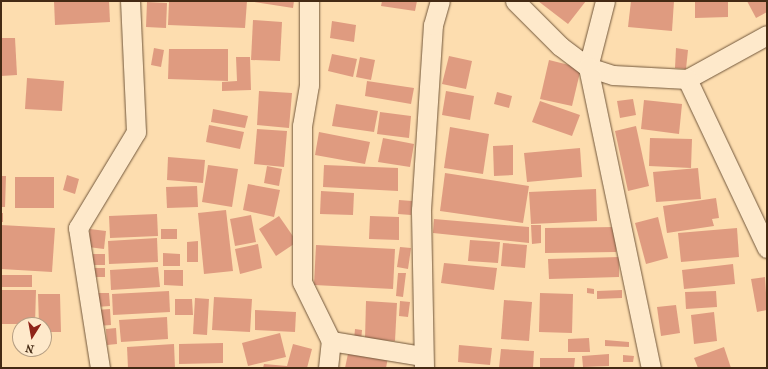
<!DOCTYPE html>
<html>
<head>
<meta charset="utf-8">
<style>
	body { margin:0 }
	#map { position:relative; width:768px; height:369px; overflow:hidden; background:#fdddaf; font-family:"IM FELL French Canon",serif }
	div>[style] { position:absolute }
	.building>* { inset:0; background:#df9b80 }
	.roads { filter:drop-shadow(0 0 1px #72573b) drop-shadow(0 0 1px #72573b) }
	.minor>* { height:19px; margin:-9.5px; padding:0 9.5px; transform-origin:9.5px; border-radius:9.5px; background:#fee9cb }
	span { translate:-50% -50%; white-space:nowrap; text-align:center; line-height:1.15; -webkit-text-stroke:4px #fee9cb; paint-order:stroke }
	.frame { position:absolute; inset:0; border:2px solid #442a14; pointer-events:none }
	.north { position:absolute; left:12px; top:317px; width:40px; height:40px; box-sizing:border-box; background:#fee9cb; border:1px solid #b49d82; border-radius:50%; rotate:191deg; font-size:11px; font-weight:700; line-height:16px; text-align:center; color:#442a14 }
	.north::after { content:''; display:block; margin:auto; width:14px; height:18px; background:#8f2418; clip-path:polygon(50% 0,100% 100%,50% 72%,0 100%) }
</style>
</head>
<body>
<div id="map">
	<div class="building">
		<div style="clip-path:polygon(54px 1px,109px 1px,110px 22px,55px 25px)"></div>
		<div style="clip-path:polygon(169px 1px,247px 1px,245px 28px,168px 25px)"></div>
		<div style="clip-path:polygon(248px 1px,294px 1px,293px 8px)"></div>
		<div style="clip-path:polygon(382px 1px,417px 1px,415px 11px,381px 6px)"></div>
		<div style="clip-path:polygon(538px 1px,586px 1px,568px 24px)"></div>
		<div style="clip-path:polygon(631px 1px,674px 1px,672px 31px,628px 27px)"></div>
		<div style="clip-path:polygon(695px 1px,728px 1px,728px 17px,695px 18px)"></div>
		<div style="clip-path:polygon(747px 1px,767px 1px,767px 12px,756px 18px)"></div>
		<div style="clip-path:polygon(147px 2px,167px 3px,166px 28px,146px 27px)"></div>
		<div style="clip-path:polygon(253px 20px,282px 22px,280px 61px,251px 60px)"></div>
		<div style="clip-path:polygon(332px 21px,356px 25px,354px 42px,330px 38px)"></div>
		<div style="clip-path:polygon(1px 38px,15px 38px,17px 75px,1px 76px)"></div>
		<div style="clip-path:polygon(154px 48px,164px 50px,161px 67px,151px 65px)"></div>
		<div style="clip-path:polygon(676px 48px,688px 50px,686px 69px,675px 68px)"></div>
		<div style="clip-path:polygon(169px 49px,228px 49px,228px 81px,168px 79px)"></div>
		<div style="clip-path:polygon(332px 54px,357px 59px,353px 77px,328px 71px)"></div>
		<div style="clip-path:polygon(449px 56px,472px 61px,466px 89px,442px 84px)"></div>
		<div style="clip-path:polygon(236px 57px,250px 57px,251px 90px,222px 91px,222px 82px,237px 81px)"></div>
		<div style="clip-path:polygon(360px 57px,375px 60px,371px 80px,356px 77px)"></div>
		<div style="clip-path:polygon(549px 60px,581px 68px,572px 106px,540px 99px)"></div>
		<div style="clip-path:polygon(27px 78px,64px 81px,62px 111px,25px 109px)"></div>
		<div style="clip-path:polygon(367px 81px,414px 88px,411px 104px,365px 96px)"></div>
		<div style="clip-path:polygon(259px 91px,292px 93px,289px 128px,257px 125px)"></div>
		<div style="clip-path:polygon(446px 91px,474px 96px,470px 120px,442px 115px)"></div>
		<div style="clip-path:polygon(497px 92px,512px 96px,509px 108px,494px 104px)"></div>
		<div style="clip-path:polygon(633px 99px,636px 115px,620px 118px,617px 101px)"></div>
		<div style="clip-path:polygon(644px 100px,682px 104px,679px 134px,641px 129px)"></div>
		<div style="clip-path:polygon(540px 101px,580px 115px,572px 136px,532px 122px)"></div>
		<div style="clip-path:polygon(336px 104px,378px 111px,374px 132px,332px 126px)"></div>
		<div style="clip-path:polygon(213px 109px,248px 116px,245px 128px,211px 122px)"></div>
		<div style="clip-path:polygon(380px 112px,411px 116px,409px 138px,377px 134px)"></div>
		<div style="clip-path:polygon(209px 125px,244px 132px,240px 149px,206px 142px)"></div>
		<div style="clip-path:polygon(636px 126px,649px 186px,628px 191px,615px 131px)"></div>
		<div style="clip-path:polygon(450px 127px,489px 134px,483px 174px,444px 168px)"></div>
		<div style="clip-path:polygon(257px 129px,287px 131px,284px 167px,254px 164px)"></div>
		<div style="clip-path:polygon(319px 132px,370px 142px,365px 164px,315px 155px)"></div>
		<div style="clip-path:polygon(383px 138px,414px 144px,410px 167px,378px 162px)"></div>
		<div style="clip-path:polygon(650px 138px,692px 139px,691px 168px,649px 166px)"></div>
		<div style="clip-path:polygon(513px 145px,513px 175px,494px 176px,493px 146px)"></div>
		<div style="clip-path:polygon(580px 148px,582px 177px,527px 182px,524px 153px)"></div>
		<div style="clip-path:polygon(168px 157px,205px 160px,203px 183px,167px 180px)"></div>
		<div style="clip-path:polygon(208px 165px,238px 169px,232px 207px,202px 202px)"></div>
		<div style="clip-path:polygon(324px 165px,398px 168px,398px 191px,323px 187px)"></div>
		<div style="clip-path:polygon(267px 166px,282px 169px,279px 186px,264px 183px)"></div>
		<div style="clip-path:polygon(698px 168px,701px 199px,656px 202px,653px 172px)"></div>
		<div style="clip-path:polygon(445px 173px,529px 186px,523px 223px,440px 211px)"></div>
		<div style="clip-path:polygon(67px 175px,79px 179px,75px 194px,63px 190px)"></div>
		<div style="clip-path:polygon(1px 176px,6px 176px,5px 207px,1px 207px)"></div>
		<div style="clip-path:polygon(15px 177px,54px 177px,54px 208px,15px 208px)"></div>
		<div style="clip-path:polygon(248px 184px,280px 190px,274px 217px,243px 210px)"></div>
		<div style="clip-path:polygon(197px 186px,198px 207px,167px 208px,166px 187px)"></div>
		<div style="clip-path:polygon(596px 189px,597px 221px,531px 224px,529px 192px)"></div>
		<div style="clip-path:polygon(321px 191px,354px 193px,353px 215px,320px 214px)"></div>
		<div style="clip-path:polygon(716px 198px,719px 218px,712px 219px,714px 226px,667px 233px,663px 206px)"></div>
		<div style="clip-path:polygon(399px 200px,412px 201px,411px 215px,398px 214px)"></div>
		<div style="clip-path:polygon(226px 210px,233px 271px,204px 274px,198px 213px)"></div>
		<div style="clip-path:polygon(1px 213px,3px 213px,3px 222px,1px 222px)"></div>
		<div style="clip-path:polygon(157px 214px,158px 236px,110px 238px,109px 216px)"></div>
		<div style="clip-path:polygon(251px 215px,256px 242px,235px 246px,230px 219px)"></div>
		<div style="clip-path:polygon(279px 216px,297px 242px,276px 256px,259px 229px)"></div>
		<div style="clip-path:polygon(370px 216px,399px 217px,399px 240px,369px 239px)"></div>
		<div style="clip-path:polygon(658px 217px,668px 258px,646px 264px,635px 223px)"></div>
		<div style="clip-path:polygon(434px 219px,529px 227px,529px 243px,433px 233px)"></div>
		<div style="clip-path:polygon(1px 225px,55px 228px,52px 272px,1px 269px)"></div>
		<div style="clip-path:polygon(531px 225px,541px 225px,541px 243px,532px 244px)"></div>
		<div style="clip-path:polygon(616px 227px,616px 252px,545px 253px,545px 228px)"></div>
		<div style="clip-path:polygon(737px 228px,739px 257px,681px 262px,678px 233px)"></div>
		<div style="clip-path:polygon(90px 229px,106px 231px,104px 249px,88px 247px)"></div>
		<div style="clip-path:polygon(161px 229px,177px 229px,177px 239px,161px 239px)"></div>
		<div style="clip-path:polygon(157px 238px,158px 262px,109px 264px,108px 241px)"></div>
		<div style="clip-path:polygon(470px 240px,500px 242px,498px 263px,468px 261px)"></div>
		<div style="clip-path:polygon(198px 241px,198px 262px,187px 262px,187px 242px)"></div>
		<div style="clip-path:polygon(503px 243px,527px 245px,525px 268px,501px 266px)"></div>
		<div style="clip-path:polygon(258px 244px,262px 268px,240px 274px,235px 249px)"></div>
		<div style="clip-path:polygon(316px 245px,395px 249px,393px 289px,314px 285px)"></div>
		<div style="clip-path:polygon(400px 247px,411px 248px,408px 269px,397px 267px)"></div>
		<div style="clip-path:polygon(163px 253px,180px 254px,180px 266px,163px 266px)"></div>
		<div style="clip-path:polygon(93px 254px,105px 254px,105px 265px,93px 265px)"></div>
		<div style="clip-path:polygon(619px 257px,619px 277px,549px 279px,548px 259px)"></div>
		<div style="clip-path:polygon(444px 263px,497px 268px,494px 290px,441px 283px)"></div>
		<div style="clip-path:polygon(733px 264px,735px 284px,684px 289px,682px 270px)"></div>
		<div style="clip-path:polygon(158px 267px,160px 287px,111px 290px,110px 270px)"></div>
		<div style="clip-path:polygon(92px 268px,105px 268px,105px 277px,92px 277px)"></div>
		<div style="clip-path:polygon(164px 270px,183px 270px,183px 286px,164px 285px)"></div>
		<div style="clip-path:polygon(398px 273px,406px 273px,403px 297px,396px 296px)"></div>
		<div style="clip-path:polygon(1px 275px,32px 275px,32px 287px,1px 287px)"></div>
		<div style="clip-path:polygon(765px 277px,767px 310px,757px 312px,751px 279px)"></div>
		<div style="clip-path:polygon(587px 288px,594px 289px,594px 294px,587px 293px)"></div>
		<div style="clip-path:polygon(1px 290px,36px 290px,35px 324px,1px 324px)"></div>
		<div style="clip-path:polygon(622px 290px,622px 298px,597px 299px,597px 291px)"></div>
		<div style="clip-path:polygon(169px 291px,170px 312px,113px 315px,112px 294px)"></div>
		<div style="clip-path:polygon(716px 291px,717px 307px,686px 309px,685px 292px)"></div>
		<div style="clip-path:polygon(95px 293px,109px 293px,110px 306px,96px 307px)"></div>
		<div style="clip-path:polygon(540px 293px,573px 294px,572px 333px,539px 332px)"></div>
		<div style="clip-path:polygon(38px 294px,60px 294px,61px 332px,44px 332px,44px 325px,39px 325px)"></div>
		<div style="clip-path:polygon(214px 297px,252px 299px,250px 332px,212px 330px)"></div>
		<div style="clip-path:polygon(195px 298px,209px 299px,207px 335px,193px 334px)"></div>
		<div style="clip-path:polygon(175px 299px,192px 299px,193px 315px,175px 315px)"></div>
		<div style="clip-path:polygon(504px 300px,532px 302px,529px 341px,501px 339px)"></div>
		<div style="clip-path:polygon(366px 301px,397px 303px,395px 341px,365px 339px)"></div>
		<div style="clip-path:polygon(400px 301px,410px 302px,408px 317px,399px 316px)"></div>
		<div style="clip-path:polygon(676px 305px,680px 333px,661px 336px,657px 307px)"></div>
		<div style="clip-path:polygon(110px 309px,111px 325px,97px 326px,96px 310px)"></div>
		<div style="clip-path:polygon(255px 310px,296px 312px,295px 332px,255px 330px)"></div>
		<div style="clip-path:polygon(714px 312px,717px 341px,694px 344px,691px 315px)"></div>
		<div style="clip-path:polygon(167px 317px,168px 339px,121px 342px,119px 320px)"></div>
		<div style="clip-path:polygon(116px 328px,117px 344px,107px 345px,106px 329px)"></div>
		<div style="clip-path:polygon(355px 329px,362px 330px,361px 341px,354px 340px)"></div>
		<div style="clip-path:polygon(280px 333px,286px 357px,248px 366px,242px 343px)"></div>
		<div style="clip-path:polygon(589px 338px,590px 352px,568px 352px,568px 339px)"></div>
		<div style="clip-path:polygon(605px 340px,629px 342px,629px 347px,605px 346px)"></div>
		<div style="clip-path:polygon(223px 343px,223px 363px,179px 364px,179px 344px)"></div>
		<div style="clip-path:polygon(174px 344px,175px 368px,128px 368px,127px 347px)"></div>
		<div style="clip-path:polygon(293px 344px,312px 349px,307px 368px,263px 368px,264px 364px,287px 366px)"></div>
		<div style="clip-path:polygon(459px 345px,492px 348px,490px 365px,458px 362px)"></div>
		<div style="clip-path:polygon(724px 347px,731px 368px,698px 368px,694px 358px)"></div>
		<div style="clip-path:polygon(349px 349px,388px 357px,386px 368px,345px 368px)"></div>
		<div style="clip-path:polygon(501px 349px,534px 351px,533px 368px,499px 368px)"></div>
		<div style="clip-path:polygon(609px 354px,609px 366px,583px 367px,582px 356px)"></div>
		<div style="clip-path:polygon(623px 355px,634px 356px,633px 362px,623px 362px)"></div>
		<div style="clip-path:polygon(540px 358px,575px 358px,574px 368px,540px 368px)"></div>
	</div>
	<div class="roads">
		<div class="minor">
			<div style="left:309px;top:1px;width:84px;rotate:90deg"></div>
			<div style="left:309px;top:85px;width:42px;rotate:99.7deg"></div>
			<div style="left:302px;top:126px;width:156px;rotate:90deg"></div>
			<div style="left:302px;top:282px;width:66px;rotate:63.8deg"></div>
			<div style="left:331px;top:341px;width:93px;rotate:9.3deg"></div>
			<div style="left:515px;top:1px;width:64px;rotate:45deg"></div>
			<div style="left:560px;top:46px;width:35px;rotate:37deg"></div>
			<div style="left:588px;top:67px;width:26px;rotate:18deg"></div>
			<div style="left:613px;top:75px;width:74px;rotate:3.1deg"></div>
			<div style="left:687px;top:79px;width:91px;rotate:-28.8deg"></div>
			<div style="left:605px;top:1px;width:68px;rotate:104.4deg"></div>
			<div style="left:588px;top:67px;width:308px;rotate:78.2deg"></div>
			<div style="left:687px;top:79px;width:187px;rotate:64.7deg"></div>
			<div style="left:100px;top:368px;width:142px;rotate:-98.9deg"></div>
			<div style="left:78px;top:228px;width:112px;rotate:-58.9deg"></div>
			<div style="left:136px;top:132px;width:131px;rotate:-92.6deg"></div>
			<div style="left:328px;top:368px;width:27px;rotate:-84deg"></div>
			<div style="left:424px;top:368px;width:158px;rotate:-91.1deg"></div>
			<div style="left:421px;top:210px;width:185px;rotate:-86.3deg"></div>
			<div style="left:433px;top:25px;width:25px;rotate:-74deg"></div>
		</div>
	</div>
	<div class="frame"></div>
	<div class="north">N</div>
</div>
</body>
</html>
